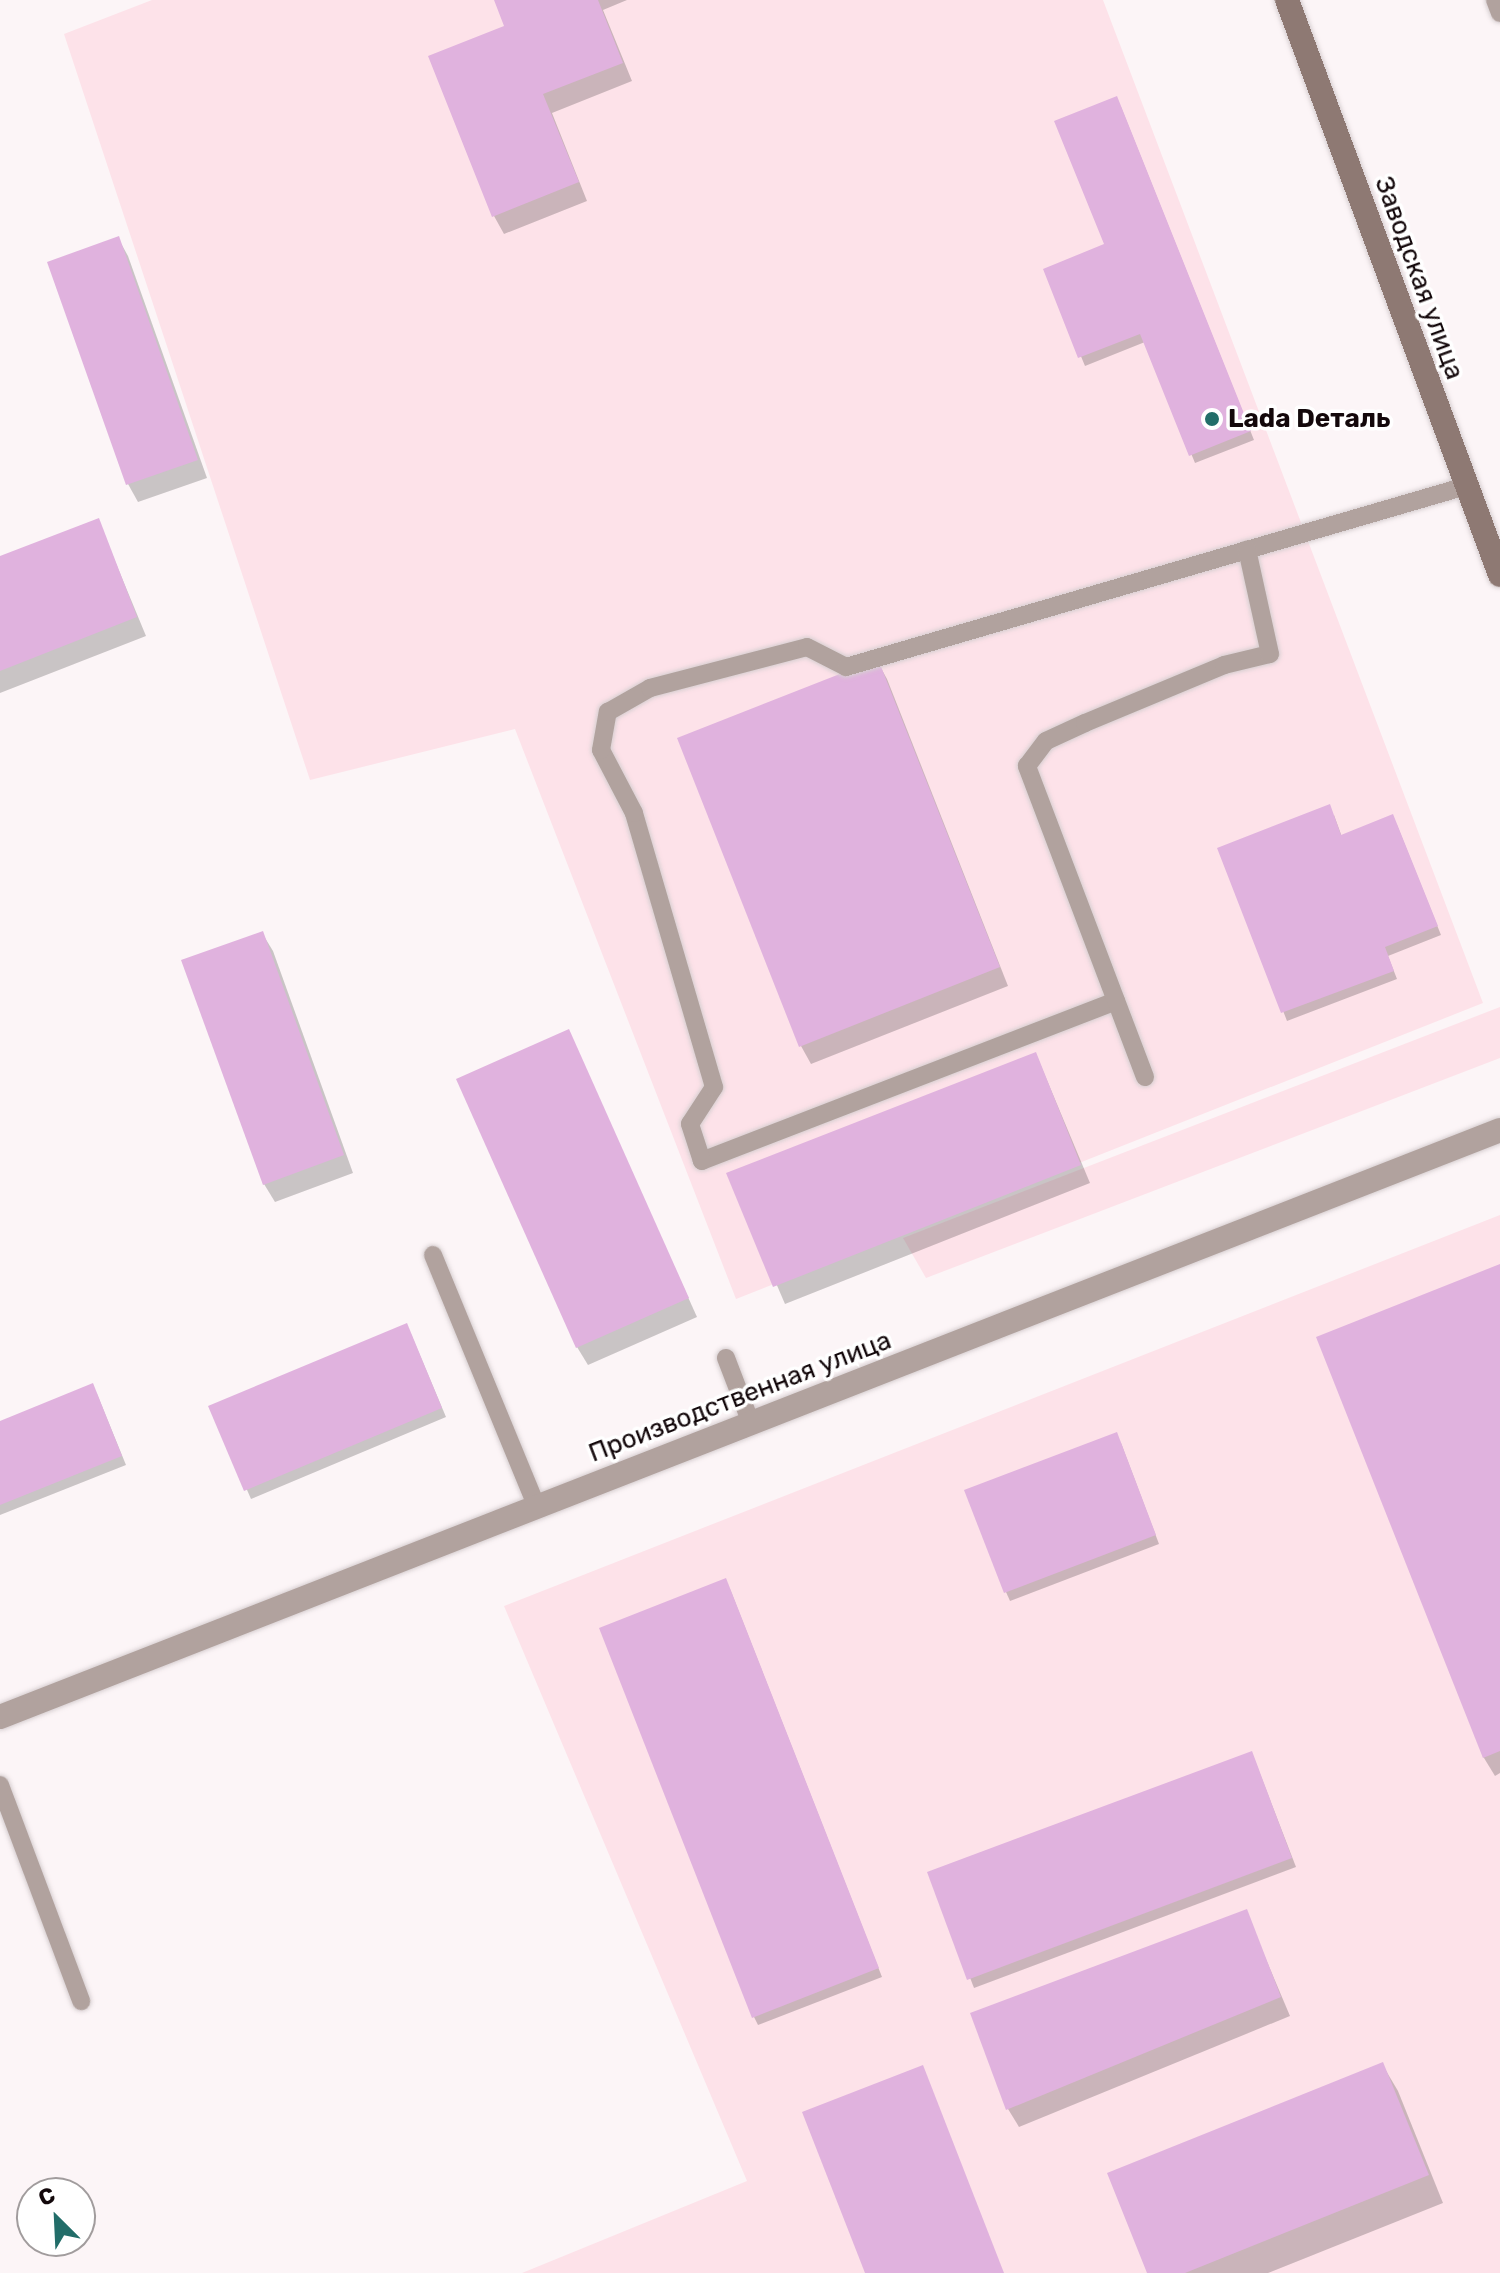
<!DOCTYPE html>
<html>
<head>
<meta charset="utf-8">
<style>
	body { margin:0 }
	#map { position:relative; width:1500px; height:2273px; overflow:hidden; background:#fcf5f7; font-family:Rubik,sans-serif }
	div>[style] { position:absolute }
	.built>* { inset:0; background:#fde2e9 }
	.shadow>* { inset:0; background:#0003 }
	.building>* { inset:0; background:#e0b2de }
	.roads { filter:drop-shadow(0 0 2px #d7cfd1) drop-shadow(0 0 2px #d7cfd1) }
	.lane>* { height:18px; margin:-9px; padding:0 9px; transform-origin:9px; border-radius:9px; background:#b1a29e }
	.street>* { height:24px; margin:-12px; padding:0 12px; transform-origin:12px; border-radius:12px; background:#b1a29e }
	.secondary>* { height:24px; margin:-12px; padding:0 12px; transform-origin:12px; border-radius:12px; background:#8e7973 }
	.dots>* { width:22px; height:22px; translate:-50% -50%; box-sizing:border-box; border:4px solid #fff; border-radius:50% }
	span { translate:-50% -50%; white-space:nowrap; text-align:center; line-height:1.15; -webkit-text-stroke:7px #fff; paint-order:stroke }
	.street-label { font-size:26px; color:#13080b }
	.poi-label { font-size:26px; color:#13080b; font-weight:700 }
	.left { translate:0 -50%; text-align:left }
	.north { position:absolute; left:16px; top:2177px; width:80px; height:80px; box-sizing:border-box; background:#fff; border:2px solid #a19c9d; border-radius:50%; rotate:336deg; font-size:22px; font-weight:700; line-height:32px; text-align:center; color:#13080b }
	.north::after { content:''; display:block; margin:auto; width:28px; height:36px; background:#226d69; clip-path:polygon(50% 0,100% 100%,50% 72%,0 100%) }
</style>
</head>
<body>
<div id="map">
	<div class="built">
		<div style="clip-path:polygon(152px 0,1103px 0,1483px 1003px,736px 1299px,515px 729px,310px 780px,64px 34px)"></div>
		<div style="clip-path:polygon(1500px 1007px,1500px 1058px,926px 1278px,903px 1238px)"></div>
		<div style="clip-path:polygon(1500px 1215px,1500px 2273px,522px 2273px,747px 2181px,504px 1606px)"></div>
	</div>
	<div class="shadow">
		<div style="clip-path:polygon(496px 0,627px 0,603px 10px,632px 81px,552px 113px,587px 201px,504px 234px,494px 216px,507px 27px)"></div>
		<div style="clip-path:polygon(1121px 107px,1254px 440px,1195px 463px,1145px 342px,1085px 366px,1045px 270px,1106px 246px)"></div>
		<div style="clip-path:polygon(118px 238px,128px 256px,207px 478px,138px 502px,128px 484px,50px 263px)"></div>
		<div style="clip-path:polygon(98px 520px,146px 636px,0 693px,0 558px)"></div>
		<div style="clip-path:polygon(877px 661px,887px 679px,1008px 986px,811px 1064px,801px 1046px)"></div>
		<div style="clip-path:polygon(1334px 815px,1342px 837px,1397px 825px,1441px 935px,1388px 956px,1397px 979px,1287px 1021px,1220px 849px)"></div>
		<div style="clip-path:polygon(262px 933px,273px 951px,353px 1173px,275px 1202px,264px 1184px)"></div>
		<div style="clip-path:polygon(568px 1031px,697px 1317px,588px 1365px,577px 1347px)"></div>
		<div style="clip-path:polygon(1036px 1054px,1090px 1183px,785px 1304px,729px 1174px)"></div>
		<div style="clip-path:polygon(1500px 1266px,1500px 1773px,1495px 1776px,1484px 1758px,1318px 1338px)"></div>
		<div style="clip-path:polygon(411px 1334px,446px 1417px,251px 1499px,211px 1407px)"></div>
		<div style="clip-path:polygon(97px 1394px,126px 1465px,0 1515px,0 1423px)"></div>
		<div style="clip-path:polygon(1121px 1443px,1159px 1544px,1010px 1601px,1006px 1592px)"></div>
		<div style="clip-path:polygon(730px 1589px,882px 1977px,758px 2025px,754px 2017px)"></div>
		<div style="clip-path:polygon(1252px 1753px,1296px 1867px,974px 1988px,930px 1874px)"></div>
		<div style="clip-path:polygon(1246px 1912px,1290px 2016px,1019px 2127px,1008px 2109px,973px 2015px)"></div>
		<div style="clip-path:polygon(1382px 2064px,1398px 2091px,1443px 2203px,1268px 2273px,1149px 2273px)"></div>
	</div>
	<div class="building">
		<div style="clip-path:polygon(494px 0,598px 0,623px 63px,543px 94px,579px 182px,492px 217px,428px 56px,504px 26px)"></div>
		<div style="clip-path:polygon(1117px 96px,1251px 431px,1189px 456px,1140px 334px,1078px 358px,1043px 269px,1104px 244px,1054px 121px)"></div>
		<div style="clip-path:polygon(119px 236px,198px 460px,126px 485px,47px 262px)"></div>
		<div style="clip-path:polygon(99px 518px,137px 617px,0 671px,0 556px)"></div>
		<div style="clip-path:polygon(878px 659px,1000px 967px,799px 1047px,677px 738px)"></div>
		<div style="clip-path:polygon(1330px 804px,1341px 835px,1393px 814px,1438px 926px,1385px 947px,1394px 971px,1281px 1013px,1217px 848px)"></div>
		<div style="clip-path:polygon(263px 931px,344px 1155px,263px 1185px,181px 960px)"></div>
		<div style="clip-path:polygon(569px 1029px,689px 1298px,576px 1348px,456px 1079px)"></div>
		<div style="clip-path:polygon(1036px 1052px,1081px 1165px,773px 1287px,726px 1173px)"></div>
		<div style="clip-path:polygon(1500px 1264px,1500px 1751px,1483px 1758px,1316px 1337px)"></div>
		<div style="clip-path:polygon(407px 1323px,442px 1408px,244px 1491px,208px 1406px)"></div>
		<div style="clip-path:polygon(93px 1383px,122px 1456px,0 1505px,0 1421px)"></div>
		<div style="clip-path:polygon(1117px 1432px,1156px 1535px,1004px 1593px,964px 1490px)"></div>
		<div style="clip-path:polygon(726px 1578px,879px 1968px,752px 2018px,599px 1628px)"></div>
		<div style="clip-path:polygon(1252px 1751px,1292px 1858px,967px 1980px,927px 1872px)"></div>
		<div style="clip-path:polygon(1247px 1909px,1281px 1997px,1006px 2110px,970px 2013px)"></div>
		<div style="clip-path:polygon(1383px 2062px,1429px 2175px,1185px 2273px,1147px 2273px,1107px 2173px)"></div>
		<div style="clip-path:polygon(923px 2065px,1004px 2273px,865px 2273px,802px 2112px)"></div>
	</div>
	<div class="roads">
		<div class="lane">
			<div style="left:1495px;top:0;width:14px;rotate:69deg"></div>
			<div style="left:1116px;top:1001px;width:444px;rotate:158.9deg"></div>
			<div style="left:702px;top:1161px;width:39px;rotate:-108deg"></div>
			<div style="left:690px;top:1124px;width:44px;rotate:-57deg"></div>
			<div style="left:714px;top:1087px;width:285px;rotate:-106.3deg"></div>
			<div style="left:634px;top:813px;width:71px;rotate:-117.6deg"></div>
			<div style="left:601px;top:750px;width:39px;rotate:-80deg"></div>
			<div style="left:608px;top:712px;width:48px;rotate:-29.7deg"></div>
			<div style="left:650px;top:688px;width:162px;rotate:-14.6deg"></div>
			<div style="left:807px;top:647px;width:44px;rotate:27.1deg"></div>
			<div style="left:846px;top:667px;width:646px;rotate:-16.27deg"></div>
			<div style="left:1145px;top:1077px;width:333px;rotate:-110.8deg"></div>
			<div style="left:1027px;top:766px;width:31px;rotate:-53deg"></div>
			<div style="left:1046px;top:741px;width:43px;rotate:-24.8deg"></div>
			<div style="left:1085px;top:723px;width:151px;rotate:-22.6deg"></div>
			<div style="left:1224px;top:665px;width:47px;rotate:-13.4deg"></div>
			<div style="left:1270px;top:654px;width:107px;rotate:-102.4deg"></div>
			<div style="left:433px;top:1255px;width:273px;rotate:67.6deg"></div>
			<div style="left:726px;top:1358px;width:70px;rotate:69deg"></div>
			<div style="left:0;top:1785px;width:231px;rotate:69.4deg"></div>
		</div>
		<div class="street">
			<div style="left:0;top:1717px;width:1611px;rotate:-21.37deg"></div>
		</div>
		<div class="secondary">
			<div style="left:1287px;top:0;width:613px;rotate:69.67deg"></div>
		</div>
	</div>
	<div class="dots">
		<div style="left:1212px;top:419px;background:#226d69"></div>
	</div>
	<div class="street-label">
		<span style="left:1419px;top:278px;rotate:70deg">Заводская улица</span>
		<span style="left:740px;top:1397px;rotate:-21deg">Производственная улица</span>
	</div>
	<div class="poi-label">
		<span class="left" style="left:1228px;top:419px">Lada Dеталь</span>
	</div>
	<div class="north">С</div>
</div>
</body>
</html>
